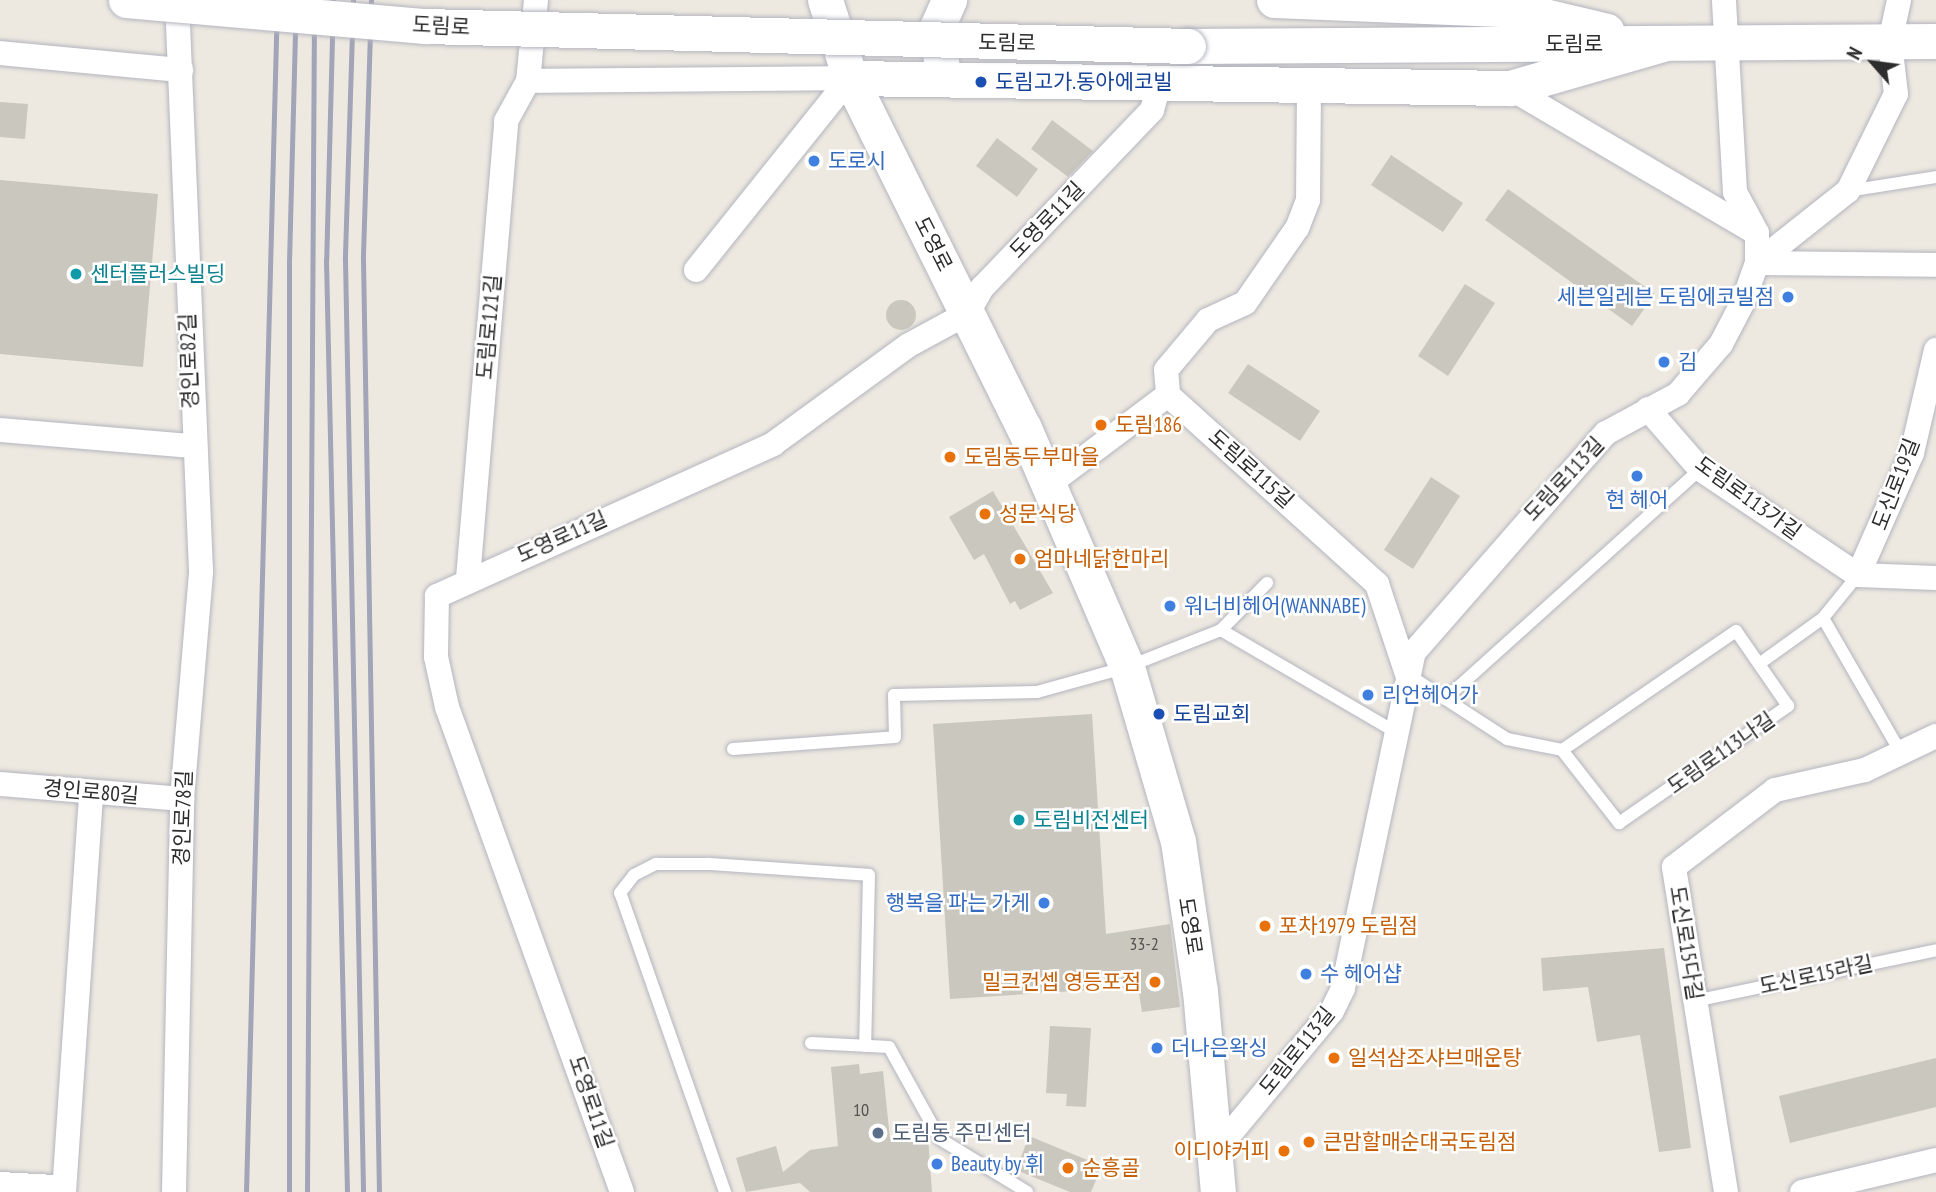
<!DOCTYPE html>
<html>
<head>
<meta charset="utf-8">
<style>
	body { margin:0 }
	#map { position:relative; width:1936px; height:1192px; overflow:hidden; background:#eee9e0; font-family:"PT Sans Narrow","Noto Sans KR",sans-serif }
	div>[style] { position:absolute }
	.building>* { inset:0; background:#cac7be }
	.round { border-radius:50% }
	.roads { filter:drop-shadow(0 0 2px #b3b5c0) drop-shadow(0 0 2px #b3b5c0) }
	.lane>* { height:12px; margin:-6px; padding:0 6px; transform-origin:6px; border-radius:6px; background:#fff }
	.street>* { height:24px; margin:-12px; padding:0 12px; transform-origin:12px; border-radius:12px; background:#fff }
	.secondary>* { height:35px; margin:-17.5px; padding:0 17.5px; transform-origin:17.5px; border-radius:17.5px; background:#fff }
	.rail>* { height:5px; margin:-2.5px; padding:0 2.5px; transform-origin:2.5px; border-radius:2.5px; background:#a2a4b7 }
	.bridges { filter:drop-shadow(0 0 2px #b3b5c0) drop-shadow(0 0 2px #b3b5c0) }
	.secondary-bridge>* { height:35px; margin:-17.5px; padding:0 17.5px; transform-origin:17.5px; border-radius:17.5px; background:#fff }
	.dots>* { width:19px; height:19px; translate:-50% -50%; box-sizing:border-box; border:4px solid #fff; border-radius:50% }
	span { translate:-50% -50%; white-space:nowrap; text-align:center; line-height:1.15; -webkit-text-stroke:5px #fff; paint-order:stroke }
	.number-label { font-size:18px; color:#545451 }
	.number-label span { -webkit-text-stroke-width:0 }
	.street-label { font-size:21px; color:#2d2d2d }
	.transit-label { font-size:21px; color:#164399 }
	.left { translate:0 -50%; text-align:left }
	.shop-label { font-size:21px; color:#366cbe }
	.right { translate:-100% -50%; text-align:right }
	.culture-label { font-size:21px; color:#0d838f }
	.food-label { font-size:21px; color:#c56008 }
	.service-label { font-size:21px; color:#4e5e75 }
	.north { position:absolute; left:1838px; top:28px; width:70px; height:70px; -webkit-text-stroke:5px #fff; paint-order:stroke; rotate:298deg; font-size:19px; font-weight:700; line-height:28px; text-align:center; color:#2d2d2d }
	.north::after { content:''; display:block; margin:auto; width:24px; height:32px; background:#2d2d2d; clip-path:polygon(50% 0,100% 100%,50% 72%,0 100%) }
</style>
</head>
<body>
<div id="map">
	<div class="building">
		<div style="clip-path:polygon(0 102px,28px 104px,25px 139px,0 137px)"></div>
		<div style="clip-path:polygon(1052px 120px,1093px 151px,1068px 177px,1031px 149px)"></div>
		<div style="clip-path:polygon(997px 138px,1038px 169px,1017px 197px,976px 166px)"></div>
		<div style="clip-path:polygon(1391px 155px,1463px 203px,1443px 232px,1371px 185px)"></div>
		<div style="clip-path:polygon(0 180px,158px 194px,143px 367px,0 354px)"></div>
		<div style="clip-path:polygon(1508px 189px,1655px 294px,1632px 326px,1485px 220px)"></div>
		<div style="clip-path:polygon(1465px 284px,1495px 303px,1448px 376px,1418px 356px)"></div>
		<div class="round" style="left:886px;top:300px;width:30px;height:30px"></div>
		<div style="clip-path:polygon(1248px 364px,1320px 411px,1300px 441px,1228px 393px)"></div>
		<div style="clip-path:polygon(1431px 477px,1460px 496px,1413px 569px,1384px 550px)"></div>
		<div style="clip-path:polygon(993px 491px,1053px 593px,1020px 610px,1015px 601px,1010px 604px,984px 554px,974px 560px,949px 517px)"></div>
		<div style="clip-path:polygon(1092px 714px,1106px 934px,1170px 924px,1180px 1007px,1142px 1012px,1138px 987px,950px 999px,933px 724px)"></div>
		<div style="clip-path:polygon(1664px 948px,1691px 1148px,1659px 1152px,1640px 1035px,1597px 1042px,1588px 987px,1543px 991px,1541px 958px)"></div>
		<div style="clip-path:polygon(1050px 1026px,1091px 1028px,1086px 1107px,1066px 1106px,1067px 1094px,1046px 1093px)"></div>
		<div style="clip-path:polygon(1936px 1058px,1936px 1107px,1790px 1143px,1779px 1096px)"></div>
		<div style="clip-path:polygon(859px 1064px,860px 1074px,883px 1071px,890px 1139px,928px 1137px,932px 1192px,810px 1192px,800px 1183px,746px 1192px,736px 1158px,776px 1146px,783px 1172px,810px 1150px,838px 1146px,831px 1067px)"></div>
		<div style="clip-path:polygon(1029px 1136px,1102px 1166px,1091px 1192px,1070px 1192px,1016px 1170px)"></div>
	</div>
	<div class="roads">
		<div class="lane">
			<div style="left:1848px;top:191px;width:89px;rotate:-9deg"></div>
			<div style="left:1823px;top:618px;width:156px;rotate:60deg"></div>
			<div style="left:1221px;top:630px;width:200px;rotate:30.3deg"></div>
			<div style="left:1759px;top:664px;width:79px;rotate:-35.7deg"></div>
			<div style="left:1823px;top:618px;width:55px;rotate:-50.9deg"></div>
			<div style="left:1407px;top:674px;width:119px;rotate:33deg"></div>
			<div style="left:1507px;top:739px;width:56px;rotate:11.3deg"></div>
			<div style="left:1562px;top:750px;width:93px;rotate:52deg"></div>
			<div style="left:1619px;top:823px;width:206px;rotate:-34.7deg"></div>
			<div style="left:1788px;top:706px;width:91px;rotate:-124.7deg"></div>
			<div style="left:1736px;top:631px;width:211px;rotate:145.6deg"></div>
			<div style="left:1445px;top:699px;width:343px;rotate:-42deg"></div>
			<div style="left:733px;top:749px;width:162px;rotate:-4.2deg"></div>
			<div style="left:895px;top:737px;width:42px;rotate:-91.4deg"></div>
			<div style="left:894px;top:695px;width:143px;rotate:-1.2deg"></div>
			<div style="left:1037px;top:692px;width:93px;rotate:-15.5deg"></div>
			<div style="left:1127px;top:667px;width:101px;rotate:-21.5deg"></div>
			<div style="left:1221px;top:630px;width:66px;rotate:-45.6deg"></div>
			<div style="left:1695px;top:1001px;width:246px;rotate:-11.9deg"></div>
			<div style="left:811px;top:1043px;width:78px;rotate:2.9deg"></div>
			<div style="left:889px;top:1047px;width:105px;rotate:61deg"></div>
			<div style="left:940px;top:1139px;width:102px;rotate:31.3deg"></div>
			<div style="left:725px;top:1192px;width:317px;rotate:-109.3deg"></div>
			<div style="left:620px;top:893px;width:23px;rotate:-52deg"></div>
			<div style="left:634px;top:875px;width:25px;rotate:-27deg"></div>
			<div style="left:656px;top:864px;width:53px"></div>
			<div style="left:709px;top:864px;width:160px;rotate:3.9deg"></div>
			<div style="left:869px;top:875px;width:171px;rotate:91.3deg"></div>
		</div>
		<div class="street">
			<div style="left:536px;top:0;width:81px;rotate:95.6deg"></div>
			<div style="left:528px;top:81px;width:322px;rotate:-0.5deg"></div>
			<div style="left:0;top:53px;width:182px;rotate:5.4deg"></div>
			<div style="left:1309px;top:88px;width:112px;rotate:90.5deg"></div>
			<div style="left:1308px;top:200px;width:30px;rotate:111deg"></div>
			<div style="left:1297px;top:228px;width:91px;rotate:124.7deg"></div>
			<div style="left:1245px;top:303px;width:41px;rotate:155.3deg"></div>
			<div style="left:1208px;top:320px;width:65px;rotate:130deg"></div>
			<div style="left:1166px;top:370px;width:25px;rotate:85deg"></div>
			<div style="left:1168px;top:395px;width:282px;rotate:42.1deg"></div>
			<div style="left:1377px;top:584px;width:95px;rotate:71.6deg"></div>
			<div style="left:1510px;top:88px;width:286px;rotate:30.5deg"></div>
			<div style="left:1757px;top:263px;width:116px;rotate:-38.4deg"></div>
			<div style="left:1848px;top:191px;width:108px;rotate:-63.7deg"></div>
			<div style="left:1896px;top:94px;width:52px;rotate:-96.6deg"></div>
			<div style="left:1890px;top:42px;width:43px;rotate:-77.9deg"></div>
			<div style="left:1757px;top:263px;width:179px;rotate:0.6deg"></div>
			<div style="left:696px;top:270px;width:246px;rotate:-51.3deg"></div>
			<div style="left:1648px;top:409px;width:79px;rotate:49.1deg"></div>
			<div style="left:1700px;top:469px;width:190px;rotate:33.9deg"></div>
			<div style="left:1858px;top:575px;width:78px;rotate:2.2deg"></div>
			<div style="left:0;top:430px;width:193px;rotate:4.8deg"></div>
			<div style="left:1048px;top:485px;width:150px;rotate:-36.9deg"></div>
			<div style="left:1858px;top:575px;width:133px;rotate:-66.1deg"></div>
			<div style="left:1912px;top:453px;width:106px;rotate:-76.9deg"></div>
			<div style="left:468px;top:578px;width:459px;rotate:-85.2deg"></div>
			<div style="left:506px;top:121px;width:46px;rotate:-61.2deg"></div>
			<div style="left:0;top:784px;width:183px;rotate:4.7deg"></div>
			<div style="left:1215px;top:1152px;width:183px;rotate:-50.3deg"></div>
			<div style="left:1332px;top:1011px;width:25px;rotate:-64deg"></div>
			<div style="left:1343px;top:988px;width:343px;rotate:-78.1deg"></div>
			<div style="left:1414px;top:652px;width:291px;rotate:-48.8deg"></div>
			<div style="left:1606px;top:433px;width:82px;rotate:-28.4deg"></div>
			<div style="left:1678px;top:394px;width:66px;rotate:-49.3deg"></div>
			<div style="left:1721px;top:344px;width:47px;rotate:-62.4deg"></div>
			<div style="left:1743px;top:302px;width:41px;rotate:-70.3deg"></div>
			<div style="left:1757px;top:263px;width:30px;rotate:-90deg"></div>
			<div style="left:1757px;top:233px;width:47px;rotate:-118.2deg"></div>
			<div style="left:1735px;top:192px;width:192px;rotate:-93.3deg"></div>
			<div style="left:64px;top:1192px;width:401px;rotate:-86.1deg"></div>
			<div style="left:174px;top:1192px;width:393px;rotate:-88.8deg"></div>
			<div style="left:182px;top:799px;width:229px;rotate:-85.2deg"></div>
			<div style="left:201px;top:571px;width:572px;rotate:-92.41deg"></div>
			<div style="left:622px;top:1192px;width:516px;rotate:-109.84deg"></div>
			<div style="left:447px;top:707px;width:51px;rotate:-102.4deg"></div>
			<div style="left:436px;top:657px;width:61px;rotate:-89.1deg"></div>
			<div style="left:437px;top:596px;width:369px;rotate:-24.3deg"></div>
			<div style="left:773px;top:444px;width:168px;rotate:-36.1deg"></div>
			<div style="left:909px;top:345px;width:67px;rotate:-28.5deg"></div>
			<div style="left:968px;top:313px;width:29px;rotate:-61deg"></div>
			<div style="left:982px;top:288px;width:246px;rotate:-46.3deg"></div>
			<div style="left:1152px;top:110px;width:26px;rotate:-74deg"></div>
			<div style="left:1726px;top:1192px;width:329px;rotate:-99.1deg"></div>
			<div style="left:1674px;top:867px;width:127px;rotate:-37.3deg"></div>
			<div style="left:1775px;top:790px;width:92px;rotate:-12.5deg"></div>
			<div style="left:1865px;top:770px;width:79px;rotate:-25.6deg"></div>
			<div style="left:1802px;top:1192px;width:138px;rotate:-13.4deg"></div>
		</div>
		<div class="secondary">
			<div style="left:825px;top:0;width:82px;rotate:72.2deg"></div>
			<div style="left:850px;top:78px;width:391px;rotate:63.6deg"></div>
			<div style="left:1024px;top:428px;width:260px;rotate:66.7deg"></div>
			<div style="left:1127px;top:667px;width:181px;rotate:73.7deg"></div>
			<div style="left:1178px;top:841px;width:152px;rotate:81.7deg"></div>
			<div style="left:1200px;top:991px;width:202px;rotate:84.9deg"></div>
			<div style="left:1274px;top:0;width:245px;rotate:2.3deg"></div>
			<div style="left:1519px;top:10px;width:90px;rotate:13.4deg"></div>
			<div style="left:1188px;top:46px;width:748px;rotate:-0.38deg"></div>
			<div style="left:942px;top:69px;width:42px;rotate:-96.8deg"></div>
			<div style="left:937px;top:27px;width:30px;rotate:-66deg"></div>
			<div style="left:850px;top:78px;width:660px;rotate:0.87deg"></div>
			<div style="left:1510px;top:88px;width:158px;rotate:-16.1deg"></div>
			<div style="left:0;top:1189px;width:53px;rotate:3.2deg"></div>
		</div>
	</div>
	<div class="rail">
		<div style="left:333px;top:0;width:260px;rotate:91.5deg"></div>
		<div style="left:326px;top:260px;width:932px;rotate:88.71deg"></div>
		<div style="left:353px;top:0;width:260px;rotate:91.8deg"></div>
		<div style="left:345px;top:260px;width:932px;rotate:88.89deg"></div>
		<div style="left:371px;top:0;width:259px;rotate:91.8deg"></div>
		<div style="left:363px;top:259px;width:933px;rotate:89.02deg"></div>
		<div style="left:246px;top:1192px;width:1192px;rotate:-88.51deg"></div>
		<div style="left:289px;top:1192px;width:930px;rotate:-90deg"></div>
		<div style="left:289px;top:262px;width:262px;rotate:-88.5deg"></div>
		<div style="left:307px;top:1192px;width:1192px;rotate:-89.66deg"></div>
	</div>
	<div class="bridges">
		<div class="secondary-bridge">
			<div style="left:126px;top:0;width:300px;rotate:5deg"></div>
			<div style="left:425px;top:26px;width:763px;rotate:1.5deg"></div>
		</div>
	</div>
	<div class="dots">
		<div style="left:981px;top:82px;background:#1a4fb4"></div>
		<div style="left:814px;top:161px;background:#3f7fe0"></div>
		<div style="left:76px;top:274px;background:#0f9aa8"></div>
		<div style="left:1788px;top:297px;background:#3f7fe0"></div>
		<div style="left:1664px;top:362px;background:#3f7fe0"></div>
		<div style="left:1101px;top:425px;background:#e8710a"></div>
		<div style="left:950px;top:457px;background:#e8710a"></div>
		<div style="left:1637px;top:476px;background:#3f7fe0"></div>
		<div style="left:985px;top:514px;background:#e8710a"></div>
		<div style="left:1020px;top:559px;background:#e8710a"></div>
		<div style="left:1170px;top:606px;background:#3f7fe0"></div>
		<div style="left:1368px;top:695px;background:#3f7fe0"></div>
		<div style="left:1159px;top:714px;background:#1a4fb4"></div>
		<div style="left:1019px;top:820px;background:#0f9aa8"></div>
		<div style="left:1044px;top:903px;background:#3f7fe0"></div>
		<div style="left:1265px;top:926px;background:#e8710a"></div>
		<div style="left:1306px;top:974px;background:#3f7fe0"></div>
		<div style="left:1155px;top:982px;background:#e8710a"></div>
		<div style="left:1157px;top:1048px;background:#3f7fe0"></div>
		<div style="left:1334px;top:1058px;background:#e8710a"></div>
		<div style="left:878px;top:1133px;background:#5c6f8a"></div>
		<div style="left:1309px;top:1142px;background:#e8710a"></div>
		<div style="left:1284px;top:1151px;background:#e8710a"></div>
		<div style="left:937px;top:1164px;background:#3f7fe0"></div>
		<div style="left:1068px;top:1168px;background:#e8710a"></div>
	</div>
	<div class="number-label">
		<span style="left:1144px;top:944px">33-2</span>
		<span style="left:861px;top:1110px">10</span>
	</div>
	<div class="street-label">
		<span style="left:441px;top:26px;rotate:3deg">도림로</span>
		<span style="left:1007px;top:43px;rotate:1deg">도림로</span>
		<span style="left:1574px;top:44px">도림로</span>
		<span style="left:1047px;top:220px;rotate:-46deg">도영로11길</span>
		<span style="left:933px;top:244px;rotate:63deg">도영로</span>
		<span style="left:489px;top:327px;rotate:-85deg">도림로121길</span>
		<span style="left:189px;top:361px;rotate:-92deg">경인로82길</span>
		<span style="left:1251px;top:469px;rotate:42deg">도림로115길</span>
		<span style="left:1564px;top:479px;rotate:-47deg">도림로113길</span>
		<span style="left:1896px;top:484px;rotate:-69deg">도신로19길</span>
		<span style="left:1748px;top:498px;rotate:36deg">도림로113가길</span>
		<span style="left:562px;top:537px;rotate:-24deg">도영로11길</span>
		<span style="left:1721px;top:753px;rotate:-35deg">도림로113나길</span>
		<span style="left:91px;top:792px;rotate:5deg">경인로80길</span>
		<span style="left:183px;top:818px;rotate:-88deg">경인로78길</span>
		<span style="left:1190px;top:926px;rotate:81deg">도영로</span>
		<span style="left:1686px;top:943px;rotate:81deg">도신로15다길</span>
		<span style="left:1816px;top:975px;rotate:-12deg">도신로15라길</span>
		<span style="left:1297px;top:1051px;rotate:-51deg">도림로113길</span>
		<span style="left:591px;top:1102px;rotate:71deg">도영로11길</span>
	</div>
	<div class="transit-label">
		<span class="left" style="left:995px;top:82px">도림고가.동아에코빌</span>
		<span class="left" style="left:1173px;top:714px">도림교회</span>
	</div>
	<div class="shop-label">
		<span class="left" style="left:828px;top:161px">도로시</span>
		<span class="right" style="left:1774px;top:297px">세븐일레븐 도림에코빌점</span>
		<span class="left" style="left:1678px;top:362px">김</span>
		<span style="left:1637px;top:500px">현 헤어</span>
		<span class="left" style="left:1184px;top:606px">워너비헤어(WANNABE)</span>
		<span class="left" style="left:1382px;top:695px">리언헤어가</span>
		<span class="right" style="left:1030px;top:903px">행복을 파는 가게</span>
		<span class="left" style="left:1320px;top:974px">수 헤어샵</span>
		<span class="left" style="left:1171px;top:1048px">더나은왁싱</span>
		<span class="left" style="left:951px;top:1164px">Beauty by 휘</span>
	</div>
	<div class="culture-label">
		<span class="left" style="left:90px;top:274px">센터플러스빌딩</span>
		<span class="left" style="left:1033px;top:820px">도림비전센터</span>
	</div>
	<div class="food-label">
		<span class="left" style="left:1115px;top:425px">도림186</span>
		<span class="left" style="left:964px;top:457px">도림동두부마을</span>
		<span class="left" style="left:999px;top:514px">성문식당</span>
		<span class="left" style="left:1034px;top:559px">엄마네닭한마리</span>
		<span class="left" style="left:1279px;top:926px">포차1979 도림점</span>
		<span class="right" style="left:1141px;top:982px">밀크컨셉 영등포점</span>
		<span class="left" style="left:1348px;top:1058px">일석삼조샤브매운탕</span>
		<span class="left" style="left:1323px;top:1142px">큰맘할매순대국도림점</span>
		<span class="right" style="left:1270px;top:1151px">이디야커피</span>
		<span class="left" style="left:1082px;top:1168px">순흥골</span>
	</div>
	<div class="service-label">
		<span class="left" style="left:892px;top:1133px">도림동 주민센터</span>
	</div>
	<div class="north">N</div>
</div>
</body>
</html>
